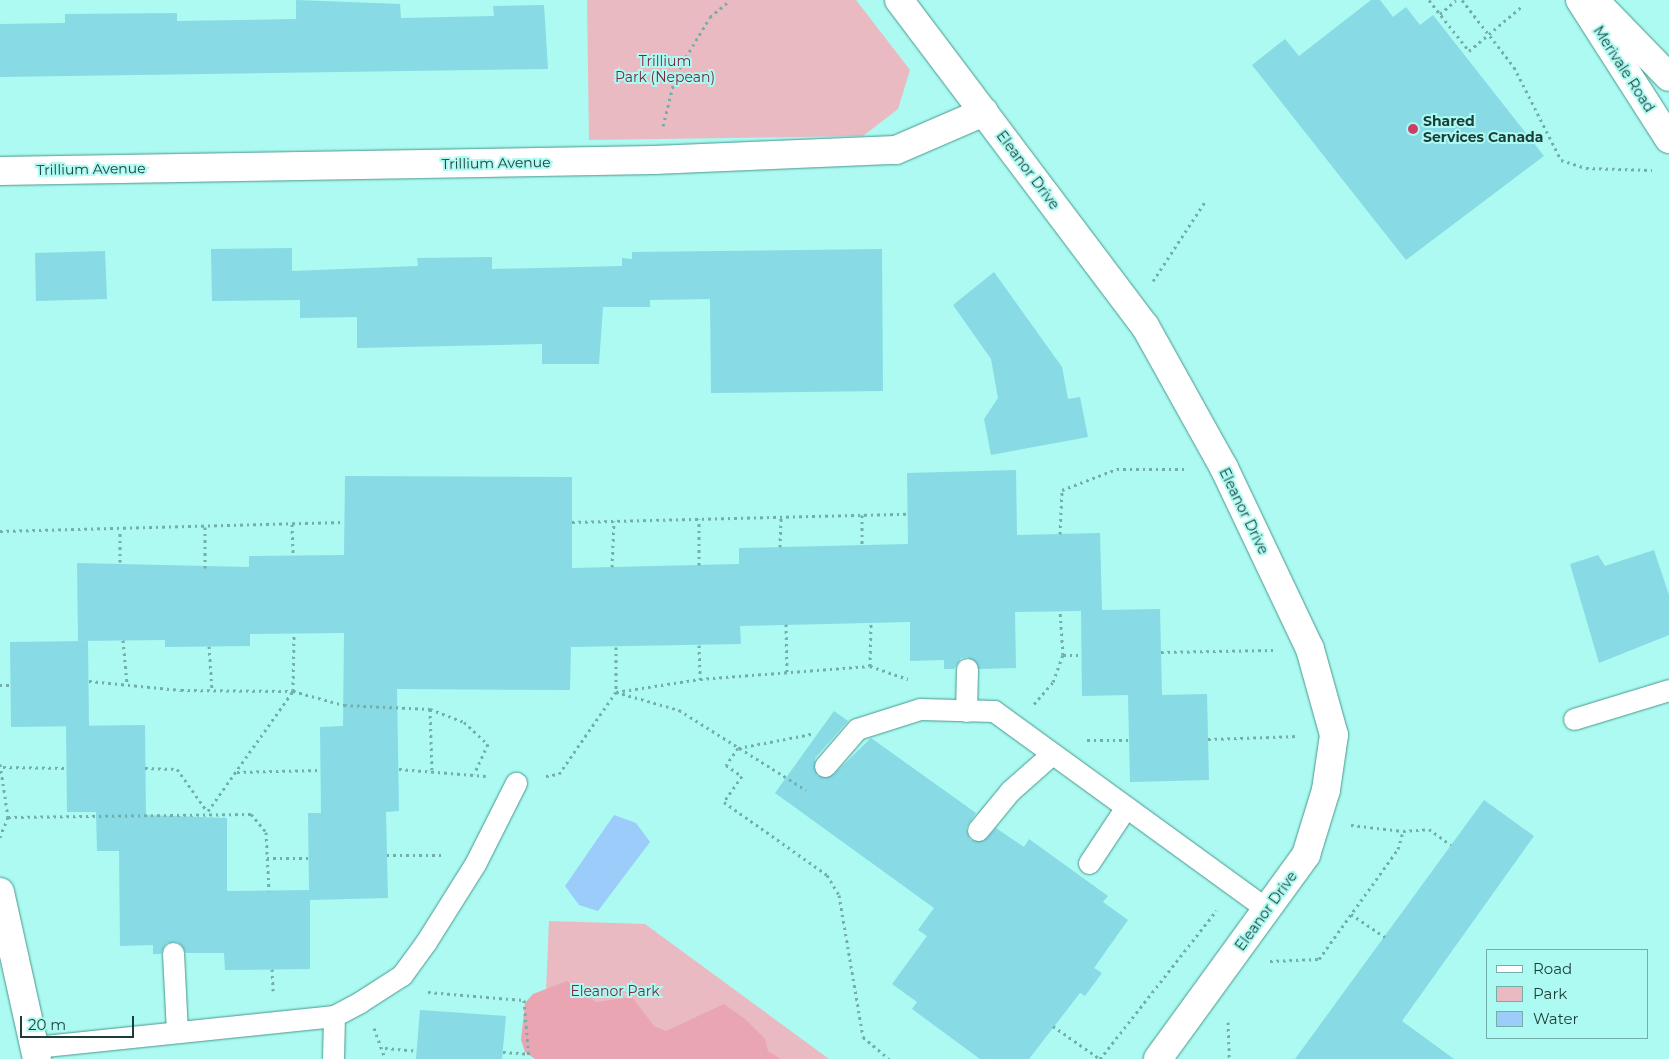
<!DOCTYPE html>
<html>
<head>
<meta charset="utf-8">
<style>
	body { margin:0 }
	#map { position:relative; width:1669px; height:1059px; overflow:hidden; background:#acfaf1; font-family:Montserrat,sans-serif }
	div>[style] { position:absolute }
	.green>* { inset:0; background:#eabac2 }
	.forest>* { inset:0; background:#e9a5b2 }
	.water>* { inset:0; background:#9ccdfa }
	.building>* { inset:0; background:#88dae5 }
	.path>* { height:3px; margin-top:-1.5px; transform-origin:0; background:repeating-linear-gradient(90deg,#73afa8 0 2.5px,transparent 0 6.5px) }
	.roads { filter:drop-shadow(0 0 1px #49978f) drop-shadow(0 0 1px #49978f) }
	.lane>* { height:21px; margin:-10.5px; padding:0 10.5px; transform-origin:10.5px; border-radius:10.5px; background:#fff }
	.street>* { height:28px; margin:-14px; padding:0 14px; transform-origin:14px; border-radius:14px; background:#fff }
	.secondary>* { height:28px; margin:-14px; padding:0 14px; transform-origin:14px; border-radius:14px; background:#fff }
	.dots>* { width:14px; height:14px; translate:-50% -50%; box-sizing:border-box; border:2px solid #acfaf1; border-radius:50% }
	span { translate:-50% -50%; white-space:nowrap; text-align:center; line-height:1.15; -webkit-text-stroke:4px #acfaf1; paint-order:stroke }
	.park-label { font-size:14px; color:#792a40 }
	.street-label { font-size:14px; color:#1d3d3a }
	.poi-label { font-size:14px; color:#1d3d3a; font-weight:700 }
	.left { translate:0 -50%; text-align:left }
	.legend { position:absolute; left:1486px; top:949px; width:162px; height:90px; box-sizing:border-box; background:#acfaf1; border:1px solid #73aea8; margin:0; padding:6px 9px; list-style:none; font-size:15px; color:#1d3d3a }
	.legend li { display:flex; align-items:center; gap:10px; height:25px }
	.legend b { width:25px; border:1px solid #73aea8 }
	.scale { position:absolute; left:20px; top:1016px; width:114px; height:22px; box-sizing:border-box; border:2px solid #1d3d3a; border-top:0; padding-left:6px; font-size:15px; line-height:18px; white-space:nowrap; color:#1d3d3a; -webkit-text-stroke:4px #acfaf1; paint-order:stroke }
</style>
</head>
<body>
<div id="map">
	<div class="green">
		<div style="clip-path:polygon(587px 0,856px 0,910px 70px,898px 109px,863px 136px,589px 140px)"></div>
		<div style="clip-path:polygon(549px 921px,645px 924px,829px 1059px,543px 1059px)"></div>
	</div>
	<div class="forest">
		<div style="clip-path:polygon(567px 981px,596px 1002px,632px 997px,654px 1026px,666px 1031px,724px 1004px,745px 1019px,765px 1039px,768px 1051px,781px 1059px,535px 1059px,525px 1052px,521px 1040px,525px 1003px,533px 994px)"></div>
	</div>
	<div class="water">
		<div style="clip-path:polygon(614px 815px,636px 823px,650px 842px,598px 911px,579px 905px,565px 886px)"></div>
	</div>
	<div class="building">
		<div style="clip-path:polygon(296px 0,400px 4px,401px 18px,494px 16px,493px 6px,544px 5px,548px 69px,0 77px,0 24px,65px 23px,65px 14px,177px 13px,177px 21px,296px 19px)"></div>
		<div style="clip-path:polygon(1371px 0,1380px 0,1393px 17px,1406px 7px,1420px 25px,1433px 15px,1544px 156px,1406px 260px,1252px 65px,1285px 39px,1299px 56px)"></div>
		<div style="clip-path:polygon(292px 248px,292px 271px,418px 266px,417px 258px,492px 257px,492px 269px,622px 266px,622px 258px,632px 259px,632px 252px,882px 249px,883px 391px,711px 393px,710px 299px,650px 300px,650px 307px,603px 307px,599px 364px,542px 364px,542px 344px,357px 348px,357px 317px,300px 318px,300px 300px,212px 301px,211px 249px)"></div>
		<div style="clip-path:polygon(105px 251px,107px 299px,36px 301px,35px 253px)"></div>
		<div style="clip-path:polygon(994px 272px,1062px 367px,1068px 399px,1080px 397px,1088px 437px,991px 455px,984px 419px,998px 398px,991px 359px,953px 305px)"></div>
		<div style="clip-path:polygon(1016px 470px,1017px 535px,1100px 533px,1102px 610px,1160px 609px,1162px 695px,1207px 694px,1209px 780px,1130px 782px,1128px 695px,1082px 696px,1081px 611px,1015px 612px,1016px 668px,979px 669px,968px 657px,961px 658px,954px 669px,944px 669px,944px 660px,910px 661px,910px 622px,740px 626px,741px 644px,571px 647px,570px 690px,397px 689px,399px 811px,386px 812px,388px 898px,310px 900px,310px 969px,225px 970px,224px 953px,186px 953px,178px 942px,166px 943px,161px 954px,153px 954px,153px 945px,120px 946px,119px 851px,97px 851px,96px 812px,67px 812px,66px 726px,145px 725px,146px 815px,227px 818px,227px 891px,309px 890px,308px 813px,321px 813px,320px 727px,343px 726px,344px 633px,250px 634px,250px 646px,165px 647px,165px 640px,78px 641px,77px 563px,249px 567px,249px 556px,344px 555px,345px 476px,572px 477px,572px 568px,739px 564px,739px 548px,908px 544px,907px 473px)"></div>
		<div style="clip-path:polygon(1654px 550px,1669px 595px,1669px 635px,1599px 663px,1570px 564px,1598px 555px,1605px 566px)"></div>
		<div style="clip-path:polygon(88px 641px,89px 726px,11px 727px,10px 642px)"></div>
		<div style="clip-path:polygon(834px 711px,848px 721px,815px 758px,817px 776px,834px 774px,871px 738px,976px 813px,966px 828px,970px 840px,983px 841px,996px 828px,1024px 847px,1029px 839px,1108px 896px,1103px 902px,1128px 920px,1094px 968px,1102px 973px,1085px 996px,1080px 993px,1029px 1059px,980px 1059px,912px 1009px,917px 1002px,892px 984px,927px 936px,918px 930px,934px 908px,775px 793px)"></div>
		<div style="clip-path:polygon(1484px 800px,1534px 836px,1402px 1021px,1454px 1059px,1295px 1059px)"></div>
		<div style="clip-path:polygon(420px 1010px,506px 1016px,502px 1059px,416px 1059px)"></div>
	</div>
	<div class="path">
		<div style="left:1429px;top:0;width:65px;rotate:51.9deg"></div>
		<div style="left:1469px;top:51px;width:68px;rotate:-40.2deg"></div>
		<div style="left:1462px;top:0;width:85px;rotate:52.2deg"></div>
		<div style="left:1514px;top:67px;width:104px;rotate:63.2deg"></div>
		<div style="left:1561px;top:160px;width:26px;rotate:18deg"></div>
		<div style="left:1586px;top:168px;width:66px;rotate:1.7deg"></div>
		<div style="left:1440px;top:14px;width:21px;rotate:-41deg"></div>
		<div style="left:663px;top:126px;width:54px;rotate:-76deg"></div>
		<div style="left:676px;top:74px;width:66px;rotate:-59.2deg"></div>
		<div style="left:710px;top:17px;width:26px;rotate:-40deg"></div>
		<div style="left:1153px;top:281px;width:97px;rotate:-56.8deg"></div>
		<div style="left:862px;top:515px;width:30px;rotate:90deg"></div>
		<div style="left:572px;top:522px;width:336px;rotate:-1.4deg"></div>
		<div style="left:292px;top:524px;width:32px;rotate:88deg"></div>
		<div style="left:205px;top:527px;width:41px;rotate:90deg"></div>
		<div style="left:0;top:531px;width:344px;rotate:-1.5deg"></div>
		<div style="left:1060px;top:534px;width:44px;rotate:-87.4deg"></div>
		<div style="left:1062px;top:490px;width:59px;rotate:-20.9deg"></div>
		<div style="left:1117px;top:469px;width:69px"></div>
		<div style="left:780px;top:547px;width:30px;rotate:-88deg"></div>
		<div style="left:120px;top:562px;width:32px;rotate:-90deg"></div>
		<div style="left:699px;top:565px;width:46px;rotate:-90deg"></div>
		<div style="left:612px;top:567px;width:46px;rotate:-87.5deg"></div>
		<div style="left:786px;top:624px;width:48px;rotate:88.8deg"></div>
		<div style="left:123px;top:640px;width:43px;rotate:84.7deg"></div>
		<div style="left:699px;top:645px;width:34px;rotate:88deg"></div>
		<div style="left:209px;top:646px;width:44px;rotate:86.1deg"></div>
		<div style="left:616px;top:647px;width:45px;rotate:90deg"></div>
		<div style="left:616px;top:692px;width:85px;rotate:-8.8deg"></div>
		<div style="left:700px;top:679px;width:170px;rotate:-4.4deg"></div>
		<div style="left:870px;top:666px;width:40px;rotate:18.9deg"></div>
		<div style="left:1161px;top:652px;width:112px;rotate:-1deg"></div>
		<div style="left:1063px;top:655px;width:19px"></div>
		<div style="left:870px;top:666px;width:43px;rotate:-88.7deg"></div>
		<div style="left:89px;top:681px;width:92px;rotate:5.6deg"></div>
		<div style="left:181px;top:690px;width:112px;rotate:0.5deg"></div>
		<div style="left:293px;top:691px;width:53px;rotate:15.4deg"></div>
		<div style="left:344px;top:705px;width:86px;rotate:2.7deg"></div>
		<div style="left:430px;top:709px;width:36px;rotate:21deg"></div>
		<div style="left:464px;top:722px;width:33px;rotate:43deg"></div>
		<div style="left:488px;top:744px;width:33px;rotate:115deg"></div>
		<div style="left:0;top:685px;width:10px"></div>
		<div style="left:1034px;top:704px;width:29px;rotate:-49deg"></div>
		<div style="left:1053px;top:682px;width:29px;rotate:-70deg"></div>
		<div style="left:1063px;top:655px;width:44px;rotate:-93.9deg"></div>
		<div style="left:430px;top:709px;width:62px;rotate:88.2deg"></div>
		<div style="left:811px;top:734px;width:74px;rotate:169.1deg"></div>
		<div style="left:738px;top:748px;width:21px;rotate:125deg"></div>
		<div style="left:726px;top:765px;width:19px;rotate:35deg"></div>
		<div style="left:742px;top:776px;width:32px;rotate:125deg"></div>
		<div style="left:724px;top:802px;width:126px;rotate:35.3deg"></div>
		<div style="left:827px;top:875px;width:23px;rotate:59deg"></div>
		<div style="left:839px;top:895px;width:144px;rotate:80.4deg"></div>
		<div style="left:863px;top:1037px;width:34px;rotate:40deg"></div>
		<div style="left:1208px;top:739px;width:91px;rotate:-1.9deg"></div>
		<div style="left:1087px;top:740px;width:42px"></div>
		<div style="left:0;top:764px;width:54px;rotate:81.4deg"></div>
		<div style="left:8px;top:817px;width:22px;rotate:112deg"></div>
		<div style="left:3px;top:767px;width:64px;rotate:0.9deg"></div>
		<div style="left:145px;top:768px;width:32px;rotate:2deg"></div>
		<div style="left:177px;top:769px;width:52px;rotate:54.5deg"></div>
		<div style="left:399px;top:769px;width:87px;rotate:4.6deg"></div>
		<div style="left:237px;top:772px;width:84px;rotate:-1.4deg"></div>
		<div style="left:546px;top:776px;width:13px;rotate:-9deg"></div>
		<div style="left:559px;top:774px;width:100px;rotate:-55.2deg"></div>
		<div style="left:616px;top:692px;width:66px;rotate:15.9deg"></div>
		<div style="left:679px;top:710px;width:150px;rotate:32.2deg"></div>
		<div style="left:208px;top:811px;width:147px;rotate:-54.7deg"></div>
		<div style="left:293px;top:691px;width:57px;rotate:-89deg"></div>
		<div style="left:8px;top:817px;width:243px;rotate:-0.7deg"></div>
		<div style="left:251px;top:814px;width:23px;rotate:50deg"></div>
		<div style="left:266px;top:832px;width:59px;rotate:87.1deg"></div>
		<div style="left:1351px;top:825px;width:52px;rotate:6.6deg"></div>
		<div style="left:1403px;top:831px;width:26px;rotate:-4deg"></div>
		<div style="left:1429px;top:829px;width:27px;rotate:36deg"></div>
		<div style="left:387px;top:855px;width:57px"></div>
		<div style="left:267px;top:858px;width:42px"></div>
		<div style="left:1351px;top:914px;width:41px;rotate:34.1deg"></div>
		<div style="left:1270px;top:961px;width:49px;rotate:-2.3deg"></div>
		<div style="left:1319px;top:959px;width:135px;rotate:-54.3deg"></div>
		<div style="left:1398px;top:849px;width:19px;rotate:-74deg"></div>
		<div style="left:272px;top:969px;width:22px;rotate:87deg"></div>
		<div style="left:428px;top:992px;width:96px;rotate:4.8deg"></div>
		<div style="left:524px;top:1000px;width:59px;rotate:85.2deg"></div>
		<div style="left:1228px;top:1022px;width:37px;rotate:88deg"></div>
		<div style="left:1053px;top:1026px;width:57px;rotate:35.1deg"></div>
		<div style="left:374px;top:1028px;width:33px;rotate:70deg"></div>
		<div style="left:385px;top:1048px;width:32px;rotate:5deg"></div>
		<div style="left:503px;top:1052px;width:26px;rotate:4deg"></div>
		<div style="left:1100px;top:1059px;width:189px;rotate:-51.9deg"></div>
	</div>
	<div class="roads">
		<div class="lane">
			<div style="left:966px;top:711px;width:42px;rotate:-88.6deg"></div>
			<div style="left:1574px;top:719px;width:99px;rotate:-17deg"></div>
			<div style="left:825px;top:766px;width:49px;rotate:-49.1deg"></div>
			<div style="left:857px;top:729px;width:66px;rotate:-17.6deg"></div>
			<div style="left:920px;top:709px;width:74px;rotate:1.5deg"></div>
			<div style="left:994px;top:711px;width:337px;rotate:36deg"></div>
			<div style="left:978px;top:830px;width:50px;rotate:-50.6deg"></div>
			<div style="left:1010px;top:791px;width:56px;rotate:-41.4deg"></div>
			<div style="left:1089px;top:863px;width:67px;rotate:-56.5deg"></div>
			<div style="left:173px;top:953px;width:78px;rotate:87.1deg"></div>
			<div style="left:35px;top:1047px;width:301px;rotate:-5.9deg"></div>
			<div style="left:334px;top:1016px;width:30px;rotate:-28deg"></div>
			<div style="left:360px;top:1002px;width:50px;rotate:-32.7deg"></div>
			<div style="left:402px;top:975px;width:41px;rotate:-54deg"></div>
			<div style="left:426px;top:942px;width:92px;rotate:-57.9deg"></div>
			<div style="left:475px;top:864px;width:91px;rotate:-63.2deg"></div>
			<div style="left:333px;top:1059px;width:43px;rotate:-88.7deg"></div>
		</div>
		<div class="street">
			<div style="left:899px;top:0;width:408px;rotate:53deg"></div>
			<div style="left:1145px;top:326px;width:162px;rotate:60.9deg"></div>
			<div style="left:1224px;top:468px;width:200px;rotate:64.6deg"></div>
			<div style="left:1310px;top:649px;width:89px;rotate:74.4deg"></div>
			<div style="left:1334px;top:735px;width:56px;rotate:98.3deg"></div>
			<div style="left:1326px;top:790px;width:68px;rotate:107.1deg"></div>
			<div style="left:1306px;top:855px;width:252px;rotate:126deg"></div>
			<div style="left:0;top:171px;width:654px;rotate:-0.96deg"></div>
			<div style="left:654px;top:160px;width:242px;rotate:-2.4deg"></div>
			<div style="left:896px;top:150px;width:96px;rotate:-23.4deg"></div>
			<div style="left:0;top:892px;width:171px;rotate:77.5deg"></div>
		</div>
		<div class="secondary">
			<div style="left:1580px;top:0;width:165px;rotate:57.4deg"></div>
			<div style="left:1594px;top:0;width:107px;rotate:45.8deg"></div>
		</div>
	</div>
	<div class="dots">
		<div style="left:1413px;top:129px;background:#cc3e68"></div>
	</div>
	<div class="park-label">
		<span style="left:665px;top:69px">Trillium<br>Park (Nepean)</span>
		<span style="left:615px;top:991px">Eleanor Park</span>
	</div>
	<div class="street-label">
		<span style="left:1624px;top:69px;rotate:57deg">Merivale Road</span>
		<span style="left:496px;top:163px;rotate:-1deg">Trillium Avenue</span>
		<span style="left:91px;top:169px;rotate:-1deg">Trillium Avenue</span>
		<span style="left:1028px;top:170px;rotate:53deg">Eleanor Drive</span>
		<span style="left:1244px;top:511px;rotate:64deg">Eleanor Drive</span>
		<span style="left:1266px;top:911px;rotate:-54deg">Eleanor Drive</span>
	</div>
	<div class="poi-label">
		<span class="left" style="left:1423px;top:129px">Shared<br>Services Canada</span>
	</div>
	<ul class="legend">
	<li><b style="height:6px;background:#fff"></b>Road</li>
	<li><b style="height:14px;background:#eabac2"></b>Park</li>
	<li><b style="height:14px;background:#9ccdfa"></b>Water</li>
	</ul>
	<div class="scale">20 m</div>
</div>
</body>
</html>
